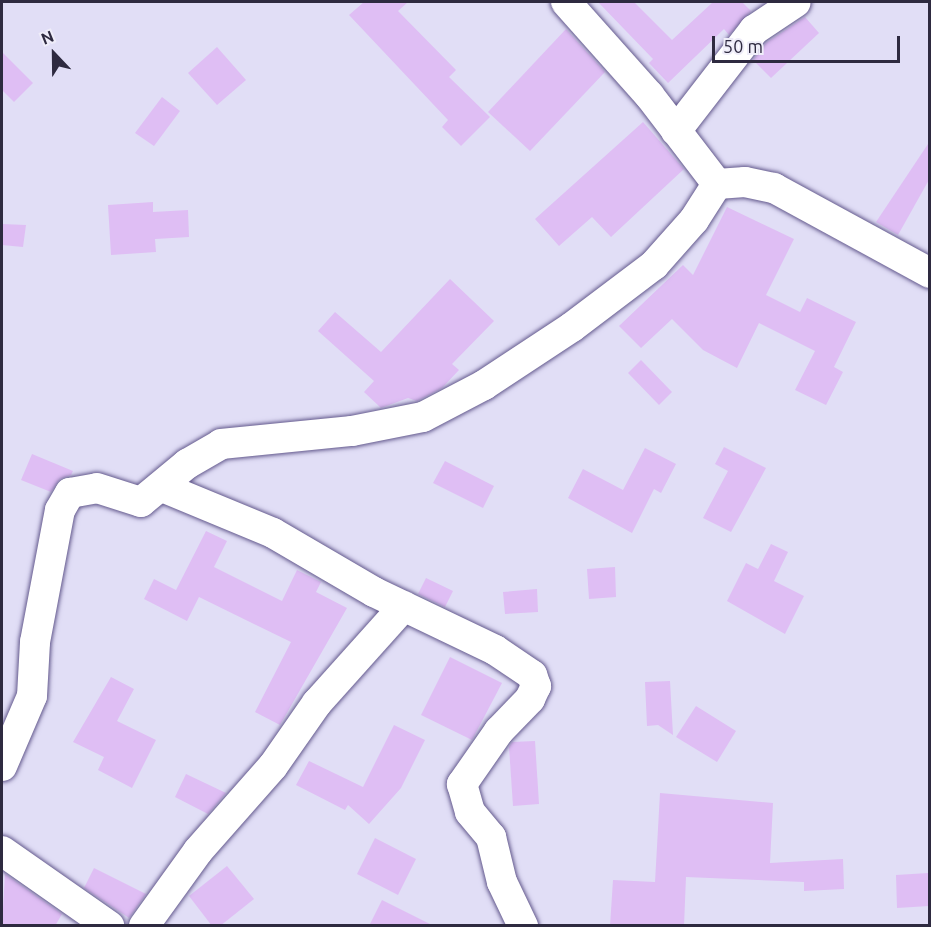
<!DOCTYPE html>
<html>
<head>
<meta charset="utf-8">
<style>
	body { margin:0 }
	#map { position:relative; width:931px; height:927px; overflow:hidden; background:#e1def6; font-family:Ubuntu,sans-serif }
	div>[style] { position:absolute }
	.building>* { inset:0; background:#dfbef4 }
	.roads { filter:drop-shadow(0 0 2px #63598d) drop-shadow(0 0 2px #63598d) }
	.minor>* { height:30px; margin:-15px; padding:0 15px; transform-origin:15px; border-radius:15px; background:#fff }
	span { translate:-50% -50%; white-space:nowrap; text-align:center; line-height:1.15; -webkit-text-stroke:4.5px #efedf9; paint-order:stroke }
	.frame { position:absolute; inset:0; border:3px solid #2e2a40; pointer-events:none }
	.north { position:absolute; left:24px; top:24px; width:60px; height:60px; -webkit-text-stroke:4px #efedf9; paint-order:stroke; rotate:338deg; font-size:16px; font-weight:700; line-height:24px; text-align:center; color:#2e2a40 }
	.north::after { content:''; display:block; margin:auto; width:21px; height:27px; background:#2e2a40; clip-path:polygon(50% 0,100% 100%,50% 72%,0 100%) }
	.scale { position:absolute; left:712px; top:36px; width:188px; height:27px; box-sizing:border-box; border:3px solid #2e2a40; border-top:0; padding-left:8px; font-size:18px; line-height:21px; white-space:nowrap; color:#2e2a40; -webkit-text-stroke:4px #efedf9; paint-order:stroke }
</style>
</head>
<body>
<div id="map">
	<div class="building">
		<div style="clip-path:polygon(364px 2px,408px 2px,398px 11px,456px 70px,449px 77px,490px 117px,461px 146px,442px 127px,448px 120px,349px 15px)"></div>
		<div style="clip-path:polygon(598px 2px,634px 2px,672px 40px,713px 2px,742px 2px,751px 11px,729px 35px,724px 29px,668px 83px,649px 63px,653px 59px)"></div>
		<div style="clip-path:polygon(805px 17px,819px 33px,771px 78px,753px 60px,766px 43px)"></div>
		<div style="clip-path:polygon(566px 29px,605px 72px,530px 151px,488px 112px)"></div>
		<div style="clip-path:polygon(217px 47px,246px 80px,217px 105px,188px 73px)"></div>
		<div style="clip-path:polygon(2px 52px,33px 83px,14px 102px,2px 90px)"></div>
		<div style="clip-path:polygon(162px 97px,180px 111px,154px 146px,135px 133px)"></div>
		<div style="clip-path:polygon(643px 122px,684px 169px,611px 237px,592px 217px,559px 246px,535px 219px)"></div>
		<div style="clip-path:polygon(930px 141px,930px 178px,898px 235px,876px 222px)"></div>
		<div style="clip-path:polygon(153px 202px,153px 212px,188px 210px,189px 237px,155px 239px,156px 252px,111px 255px,108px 205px)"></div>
		<div style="clip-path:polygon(727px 207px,794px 239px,766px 295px,800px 312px,807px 298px,856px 322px,834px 367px,843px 372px,826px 405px,795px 390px,815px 351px,759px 323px,737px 368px,703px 350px,672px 319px,641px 348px,619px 326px,683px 265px,693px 275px)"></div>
		<div style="clip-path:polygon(2px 224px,26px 225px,23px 247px,2px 245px)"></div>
		<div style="clip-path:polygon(450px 279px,494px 321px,452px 364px,459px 370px,442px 388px,417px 401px,408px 398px,381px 408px,364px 392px,374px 381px,318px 331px,335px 312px,381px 352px)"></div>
		<div style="clip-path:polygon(641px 360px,672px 392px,659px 405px,628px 373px)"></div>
		<div style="clip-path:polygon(724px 447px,766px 468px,731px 532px,703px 518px,728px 471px,715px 464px)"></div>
		<div style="clip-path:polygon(645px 448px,676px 464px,661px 493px,654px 489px,632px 533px,568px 498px,583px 469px,623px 490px)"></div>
		<div style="clip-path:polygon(32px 454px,73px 471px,71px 475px,60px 479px,51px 492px,21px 480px)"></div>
		<div style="clip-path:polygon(445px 461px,494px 486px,483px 508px,433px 483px)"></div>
		<div style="clip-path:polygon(206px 531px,227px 541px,214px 567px,282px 601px,297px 570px,321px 582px,316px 592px,347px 608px,280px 725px,255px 712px,291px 642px,199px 597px,187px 621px,144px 599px,154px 579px,176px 590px)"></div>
		<div style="clip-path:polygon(771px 544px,788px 552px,774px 581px,804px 596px,785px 634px,727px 601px,746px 563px,758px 569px)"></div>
		<div style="clip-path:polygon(615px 567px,616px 597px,589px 599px,587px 569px)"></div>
		<div style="clip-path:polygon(426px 578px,453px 591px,445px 607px,418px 594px)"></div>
		<div style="clip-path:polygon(537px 589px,538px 612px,505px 614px,503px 592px)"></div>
		<div style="clip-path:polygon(450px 657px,502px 683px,472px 740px,421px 715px)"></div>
		<div style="clip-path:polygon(111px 677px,134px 689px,117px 721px,156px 740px,132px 788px,98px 770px,104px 757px,73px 742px)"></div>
		<div style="clip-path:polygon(670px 681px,673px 735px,658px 725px,647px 726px,645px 682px)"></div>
		<div style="clip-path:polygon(696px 706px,736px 731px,717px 762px,676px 737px)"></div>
		<div style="clip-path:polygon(394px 725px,425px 740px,401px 788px,369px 824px,348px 805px,345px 810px,296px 785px,309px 761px,363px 787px)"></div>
		<div style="clip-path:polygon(535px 741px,539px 804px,513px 806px,509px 747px,512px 742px)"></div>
		<div style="clip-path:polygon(186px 774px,226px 793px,208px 814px,175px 797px)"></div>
		<div style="clip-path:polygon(660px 793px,773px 803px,770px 863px,843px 859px,844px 889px,804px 891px,804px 882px,686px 877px,684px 926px,610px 926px,613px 880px,655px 882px)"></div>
		<div style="clip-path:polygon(375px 838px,416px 859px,398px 895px,357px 874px)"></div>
		<div style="clip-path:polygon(227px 866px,254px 899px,220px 926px,212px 926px,189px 896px)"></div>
		<div style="clip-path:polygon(94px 868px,146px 894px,129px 918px,84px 888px)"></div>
		<div style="clip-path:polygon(928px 873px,929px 906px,897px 908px,896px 875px)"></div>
		<div style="clip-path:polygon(5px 874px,62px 914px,55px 926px,2px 926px)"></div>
		<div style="clip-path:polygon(382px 900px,434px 926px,369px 926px)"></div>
	</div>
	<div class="roads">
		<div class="minor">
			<div style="left:566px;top:2px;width:125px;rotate:48.3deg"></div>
			<div style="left:649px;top:95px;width:112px;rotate:52.6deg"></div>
			<div style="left:676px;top:131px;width:128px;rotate:-52.3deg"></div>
			<div style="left:754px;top:30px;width:50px;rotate:-33.7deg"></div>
			<div style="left:717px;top:184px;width:28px;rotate:-4deg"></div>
			<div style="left:745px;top:182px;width:30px;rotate:12deg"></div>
			<div style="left:774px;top:188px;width:178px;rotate:28.6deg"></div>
			<div style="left:162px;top:487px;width:120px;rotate:22.5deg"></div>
			<div style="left:273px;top:533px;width:117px;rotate:30.3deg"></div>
			<div style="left:374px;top:592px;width:134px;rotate:25.6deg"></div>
			<div style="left:495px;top:650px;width:45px;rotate:34deg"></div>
			<div style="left:532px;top:675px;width:12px;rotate:70deg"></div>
			<div style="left:536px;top:686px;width:14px;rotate:115deg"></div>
			<div style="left:530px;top:699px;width:45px;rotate:134.1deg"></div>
			<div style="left:499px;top:731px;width:65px;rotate:124.9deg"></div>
			<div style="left:462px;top:784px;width:29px;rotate:74deg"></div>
			<div style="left:470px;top:812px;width:33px;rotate:50deg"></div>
			<div style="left:491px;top:837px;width:46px;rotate:76.3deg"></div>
			<div style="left:502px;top:882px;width:49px;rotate:64.5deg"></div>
			<div style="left:2px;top:766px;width:76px;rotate:-66.8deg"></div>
			<div style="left:32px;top:696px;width:54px;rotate:-86.8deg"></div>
			<div style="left:35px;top:642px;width:134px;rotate:-79.3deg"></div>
			<div style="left:60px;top:510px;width:20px;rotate:-60deg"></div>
			<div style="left:70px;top:493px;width:27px;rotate:-10deg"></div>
			<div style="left:97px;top:488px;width:46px;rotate:17.7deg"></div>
			<div style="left:141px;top:502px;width:60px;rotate:-39.6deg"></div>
			<div style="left:187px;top:464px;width:39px;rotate:-30deg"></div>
			<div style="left:221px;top:444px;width:132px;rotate:-5.7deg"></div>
			<div style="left:352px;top:431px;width:72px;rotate:-11.2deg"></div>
			<div style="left:423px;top:417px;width:69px;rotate:-27.7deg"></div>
			<div style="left:484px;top:385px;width:105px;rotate:-33.4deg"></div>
			<div style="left:572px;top:327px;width:103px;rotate:-37.1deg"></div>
			<div style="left:654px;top:265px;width:60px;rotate:-48.4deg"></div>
			<div style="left:694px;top:220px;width:43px;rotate:-57.4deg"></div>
			<div style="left:2px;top:851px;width:131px;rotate:35deg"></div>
			<div style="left:144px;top:926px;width:92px;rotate:-54.2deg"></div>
			<div style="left:198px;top:851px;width:113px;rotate:-48.6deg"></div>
			<div style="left:273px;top:766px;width:77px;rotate:-55.1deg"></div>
			<div style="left:317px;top:703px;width:130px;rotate:-48.1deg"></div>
		</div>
	</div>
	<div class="frame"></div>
	<div class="north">N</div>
	<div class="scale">50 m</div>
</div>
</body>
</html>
